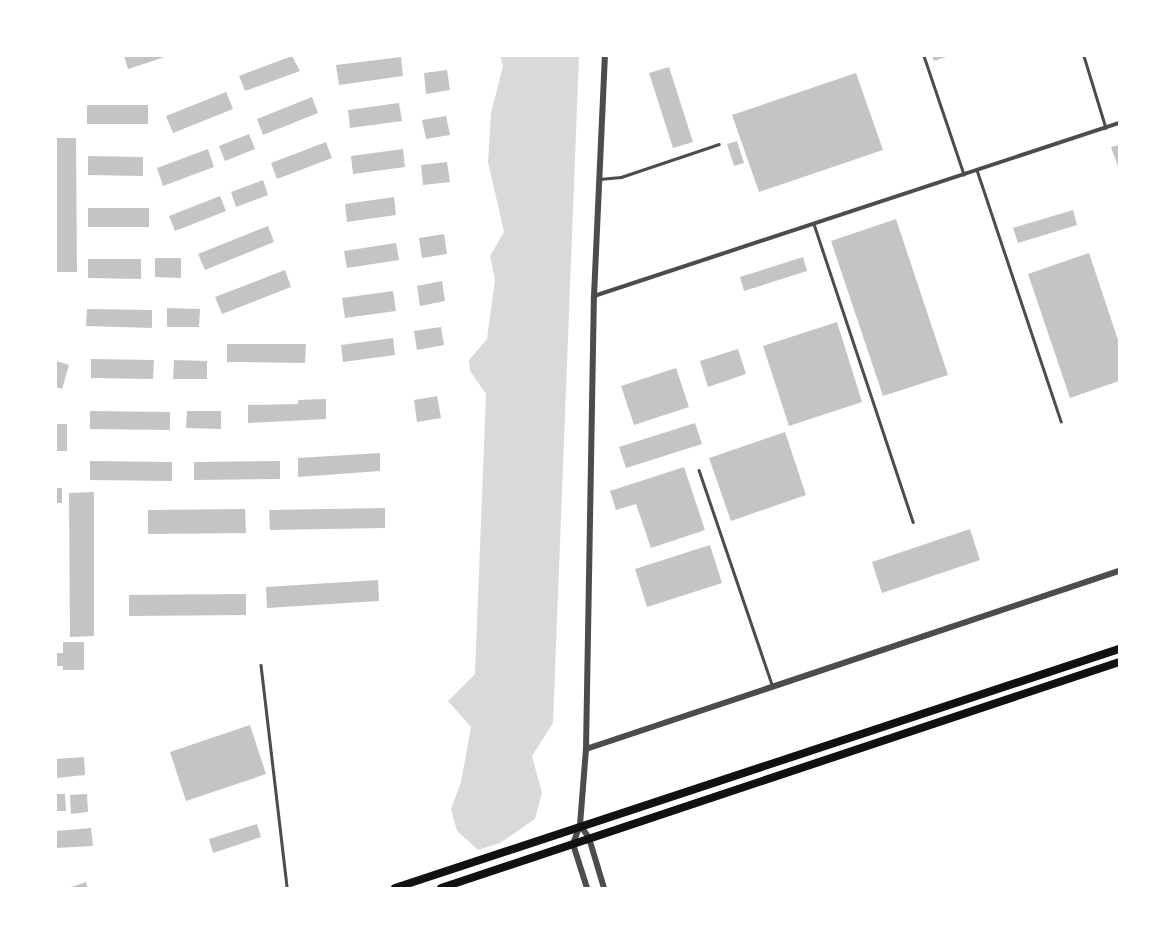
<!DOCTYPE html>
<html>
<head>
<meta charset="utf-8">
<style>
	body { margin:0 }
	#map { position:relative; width:1175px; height:944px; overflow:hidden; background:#fff; font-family:"Archivo Narrow",sans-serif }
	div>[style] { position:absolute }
	.water>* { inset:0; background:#d9d9d9 }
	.building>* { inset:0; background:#c4c4c4 }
	.service>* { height:2.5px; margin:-1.25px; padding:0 1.25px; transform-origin:1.25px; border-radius:1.25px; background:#4c4c4c }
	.minor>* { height:4px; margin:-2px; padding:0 2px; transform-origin:2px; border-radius:2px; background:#4c4c4c }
	.tertiary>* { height:6px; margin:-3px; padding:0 3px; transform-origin:3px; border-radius:3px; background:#4c4c4c }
	.primary>* { height:8px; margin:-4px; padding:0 4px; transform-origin:4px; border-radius:4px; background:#111 }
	span { translate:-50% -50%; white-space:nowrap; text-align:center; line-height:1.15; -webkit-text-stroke:3px #fff; paint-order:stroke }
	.frame { position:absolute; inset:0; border:57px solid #fff; pointer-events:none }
</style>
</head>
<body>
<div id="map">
	<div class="water">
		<div style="clip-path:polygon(500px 56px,579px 56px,553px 723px,532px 756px,542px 793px,535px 819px,500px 843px,478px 850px,457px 831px,451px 809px,461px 782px,471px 727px,448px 701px,475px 674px,486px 394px,470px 371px,469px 360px,487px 339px,495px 280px,490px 256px,504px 232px,488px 162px,491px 113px,503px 66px)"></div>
	</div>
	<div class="building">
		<div style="clip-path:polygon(124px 56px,168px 56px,128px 69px)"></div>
		<div style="clip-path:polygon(292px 56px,300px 71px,245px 91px,239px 76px)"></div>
		<div style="clip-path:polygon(932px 56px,949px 56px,934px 61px)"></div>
		<div style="clip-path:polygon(401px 57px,403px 76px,339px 85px,336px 65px)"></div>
		<div style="clip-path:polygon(669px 67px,693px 142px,673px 148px,649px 73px)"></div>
		<div style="clip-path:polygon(447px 70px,450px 90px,426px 94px,424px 73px)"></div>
		<div style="clip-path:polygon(856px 73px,883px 150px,759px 192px,732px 115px)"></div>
		<div style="clip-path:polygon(226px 92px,233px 109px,173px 133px,166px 116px)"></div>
		<div style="clip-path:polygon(312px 97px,318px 113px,263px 135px,257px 119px)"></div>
		<div style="clip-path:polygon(399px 103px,402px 121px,350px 128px,348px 110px)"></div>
		<div style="clip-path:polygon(87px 105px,148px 105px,148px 124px,87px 124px)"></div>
		<div style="clip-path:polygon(446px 116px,450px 135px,426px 139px,422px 120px)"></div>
		<div style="clip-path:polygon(249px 134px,255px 149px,225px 161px,219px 146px)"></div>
		<div style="clip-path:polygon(56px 138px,76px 138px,77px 272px,56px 272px)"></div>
		<div style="clip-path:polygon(737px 141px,744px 163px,734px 166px,727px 144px)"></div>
		<div style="clip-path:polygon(326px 142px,332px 158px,277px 179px,271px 163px)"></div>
		<div style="clip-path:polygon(1119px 145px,1119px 169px,1111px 147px)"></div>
		<div style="clip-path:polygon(208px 149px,214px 167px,163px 186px,157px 168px)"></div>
		<div style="clip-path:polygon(403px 149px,405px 167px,353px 174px,351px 156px)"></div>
		<div style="clip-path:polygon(88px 156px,143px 157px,143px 176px,88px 175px)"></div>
		<div style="clip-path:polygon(447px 162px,450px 182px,423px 185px,421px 165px)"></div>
		<div style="clip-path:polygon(263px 180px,268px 195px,236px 207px,231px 192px)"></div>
		<div style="clip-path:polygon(220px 196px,226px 211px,175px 231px,169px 216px)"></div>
		<div style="clip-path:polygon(394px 197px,396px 215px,347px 222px,345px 204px)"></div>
		<div style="clip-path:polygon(88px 208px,149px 208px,149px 227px,88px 227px)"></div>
		<div style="clip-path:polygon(1073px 210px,1077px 225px,1018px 243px,1013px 228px)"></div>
		<div style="clip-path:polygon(896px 219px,948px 375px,883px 396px,831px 241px)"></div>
		<div style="clip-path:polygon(268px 226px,274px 242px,205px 270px,198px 254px)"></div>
		<div style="clip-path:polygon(444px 234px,447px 254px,422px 258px,419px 238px)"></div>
		<div style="clip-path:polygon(396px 243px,399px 260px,347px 268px,344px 251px)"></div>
		<div style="clip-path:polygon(1089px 253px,1119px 343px,1119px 381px,1070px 398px,1028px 274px)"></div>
		<div style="clip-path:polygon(803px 257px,807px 271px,744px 291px,740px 277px)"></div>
		<div style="clip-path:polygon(155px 258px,181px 258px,181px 278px,155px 277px)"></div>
		<div style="clip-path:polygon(88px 259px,141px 259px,141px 279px,88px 278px)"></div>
		<div style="clip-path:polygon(285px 270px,291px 287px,222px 314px,215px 297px)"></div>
		<div style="clip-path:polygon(442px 281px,445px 301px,420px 306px,417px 286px)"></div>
		<div style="clip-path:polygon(393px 291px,396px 311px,345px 318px,342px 298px)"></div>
		<div style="clip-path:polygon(167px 308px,200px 309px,199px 327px,167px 327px)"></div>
		<div style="clip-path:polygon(87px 309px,152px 310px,152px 328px,86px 326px)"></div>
		<div style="clip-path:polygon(837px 322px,862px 402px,789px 426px,763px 346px)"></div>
		<div style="clip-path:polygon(441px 327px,444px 345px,417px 350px,414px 331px)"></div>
		<div style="clip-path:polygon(393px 338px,395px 355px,343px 362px,341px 345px)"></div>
		<div style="clip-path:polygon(227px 344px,306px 344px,305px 363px,227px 362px)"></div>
		<div style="clip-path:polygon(738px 349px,746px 374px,708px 387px,700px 361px)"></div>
		<div style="clip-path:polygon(91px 359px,154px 360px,153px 379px,91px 378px)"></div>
		<div style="clip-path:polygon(174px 360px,207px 361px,207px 379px,173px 379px)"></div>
		<div style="clip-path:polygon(56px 361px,69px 365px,62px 389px,56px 387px)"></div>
		<div style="clip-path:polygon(676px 368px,689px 407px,634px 425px,621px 386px)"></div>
		<div style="clip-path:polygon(437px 396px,441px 418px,417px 422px,414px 400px)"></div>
		<div style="clip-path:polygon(326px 399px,326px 419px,248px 423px,248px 405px,298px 404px,298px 400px)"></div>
		<div style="clip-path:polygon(90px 411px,170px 412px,170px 430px,90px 429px)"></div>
		<div style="clip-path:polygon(187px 411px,221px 411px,221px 429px,186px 428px)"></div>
		<div style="clip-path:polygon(695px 423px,702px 444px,626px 468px,619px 447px)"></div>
		<div style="clip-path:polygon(56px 424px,67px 424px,67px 451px,56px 451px)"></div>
		<div style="clip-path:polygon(785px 432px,806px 495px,731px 521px,709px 458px)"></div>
		<div style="clip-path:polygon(380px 453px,380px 471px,298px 477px,298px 458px)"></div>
		<div style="clip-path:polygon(90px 461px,172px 462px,172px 481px,90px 480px)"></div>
		<div style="clip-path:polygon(280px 461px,280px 479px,194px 480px,194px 462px)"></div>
		<div style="clip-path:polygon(684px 467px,705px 530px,651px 548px,636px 504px,616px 510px,610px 491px)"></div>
		<div style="clip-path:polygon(56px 488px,62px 488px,62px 503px,56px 503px)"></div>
		<div style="clip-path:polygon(94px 492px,94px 636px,70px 637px,69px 493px)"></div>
		<div style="clip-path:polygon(385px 508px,385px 528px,270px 530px,269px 510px)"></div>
		<div style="clip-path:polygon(245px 509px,246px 533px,148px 534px,148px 510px)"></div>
		<div style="clip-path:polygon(970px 529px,980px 560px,882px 593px,872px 562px)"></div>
		<div style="clip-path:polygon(710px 545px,722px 583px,647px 607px,635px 569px)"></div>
		<div style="clip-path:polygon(378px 580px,379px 601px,267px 608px,266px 587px)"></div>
		<div style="clip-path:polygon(246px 594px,246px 615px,129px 616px,129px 595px)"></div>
		<div style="clip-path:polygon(63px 642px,84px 642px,84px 670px,63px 670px,63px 666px,56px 666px,56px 653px,63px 653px)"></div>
		<div style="clip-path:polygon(250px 725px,266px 774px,186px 801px,170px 752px)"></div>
		<div style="clip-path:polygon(84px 757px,85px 775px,56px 778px,56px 759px)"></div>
		<div style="clip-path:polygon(56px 794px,65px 794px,66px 811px,56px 811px)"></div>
		<div style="clip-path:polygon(87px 794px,88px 812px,71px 814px,70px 795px)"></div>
		<div style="clip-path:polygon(257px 824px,261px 837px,213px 853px,209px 839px)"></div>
		<div style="clip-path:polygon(91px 828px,93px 846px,56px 848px,56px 831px)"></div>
		<div style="clip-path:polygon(86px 882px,88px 888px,68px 888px)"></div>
	</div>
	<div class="service">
		<div style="left:924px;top:56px;width:125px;rotate:71.3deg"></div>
		<div style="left:1084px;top:56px;width:75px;rotate:73deg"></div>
		<div style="left:977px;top:170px;width:265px;rotate:71.5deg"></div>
		<div style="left:599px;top:179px;width:22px;rotate:-5deg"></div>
		<div style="left:621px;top:177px;width:103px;rotate:-18.6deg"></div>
		<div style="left:814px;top:224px;width:314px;rotate:71.6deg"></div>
		<div style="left:699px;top:470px;width:229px;rotate:71.2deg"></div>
		<div style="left:261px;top:665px;width:225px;rotate:83.3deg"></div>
	</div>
	<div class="minor">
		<div style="left:594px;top:296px;width:553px;rotate:-18.24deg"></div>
	</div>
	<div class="tertiary">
		<div style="left:586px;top:749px;width:562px;rotate:-18.47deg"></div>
		<div style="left:580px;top:825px;width:16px;rotate:55deg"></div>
		<div style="left:589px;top:838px;width:52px;rotate:73.3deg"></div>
		<div style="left:587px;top:888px;width:46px;rotate:-107.7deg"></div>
		<div style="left:573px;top:844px;width:20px;rotate:-70deg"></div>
		<div style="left:580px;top:825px;width:76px;rotate:-85.5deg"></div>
		<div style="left:586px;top:749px;width:453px;rotate:-89deg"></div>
		<div style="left:594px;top:296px;width:240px;rotate:-87.4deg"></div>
	</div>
	<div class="primary">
		<div style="left:395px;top:888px;width:762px;rotate:-18.27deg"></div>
		<div style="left:441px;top:888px;width:715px;rotate:-18.43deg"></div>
	</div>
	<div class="frame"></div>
</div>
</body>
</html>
